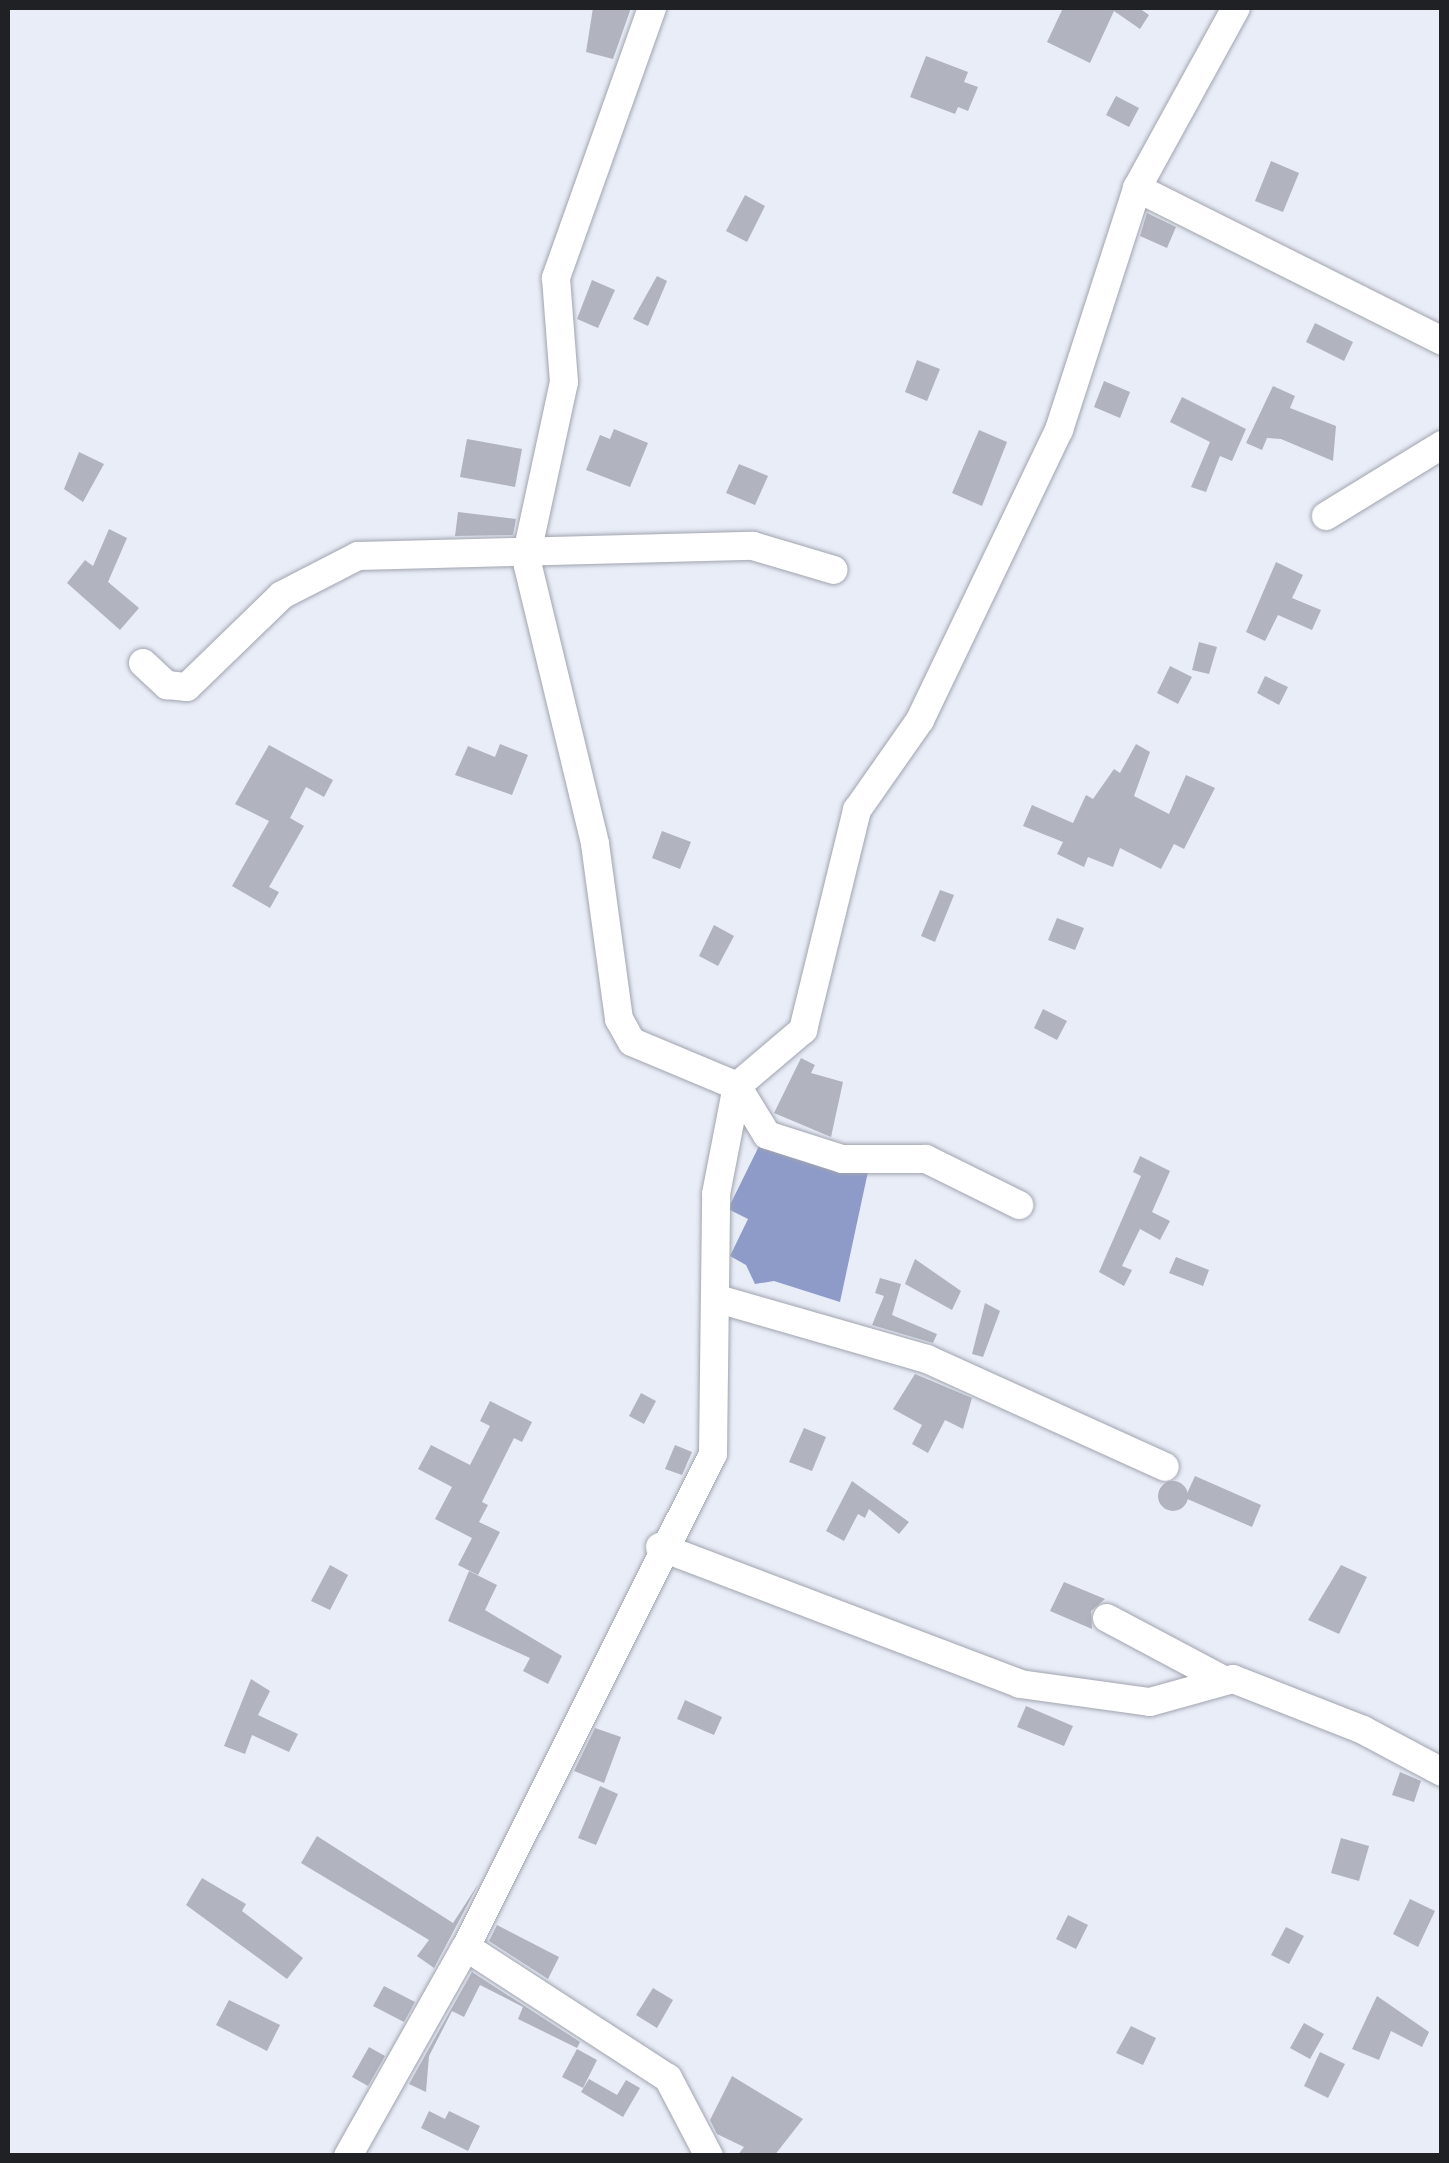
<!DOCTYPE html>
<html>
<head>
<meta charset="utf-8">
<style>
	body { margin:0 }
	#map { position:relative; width:1449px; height:2163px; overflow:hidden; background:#e9edf8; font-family:Georgia,serif }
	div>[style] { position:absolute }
	.water>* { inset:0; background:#8e9bc9 }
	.building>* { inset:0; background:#b1b4bf }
	.round { border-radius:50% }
	.roads { filter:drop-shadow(0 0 2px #a0a4ae) drop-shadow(0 0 2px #a0a4ae) }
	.minor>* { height:28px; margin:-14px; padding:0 14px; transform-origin:14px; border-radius:14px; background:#fff }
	span { translate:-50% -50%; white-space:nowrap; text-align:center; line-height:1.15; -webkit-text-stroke:9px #e9edf8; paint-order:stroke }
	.frame { position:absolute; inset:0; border:10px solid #202125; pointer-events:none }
</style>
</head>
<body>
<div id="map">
	<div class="water">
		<div style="clip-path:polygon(760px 1144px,869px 1167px,840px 1302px,774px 1281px,755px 1284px,746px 1265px,730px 1256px,748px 1219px,728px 1209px)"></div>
	</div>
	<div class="building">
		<div style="clip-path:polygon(593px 8px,631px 8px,613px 59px,586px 52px)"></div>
		<div style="clip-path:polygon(1063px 8px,1139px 8px,1149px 15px,1140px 29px,1114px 11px,1090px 63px,1047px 42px)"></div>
		<div style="clip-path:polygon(926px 56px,968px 72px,964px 82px,978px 87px,968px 111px,958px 107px,955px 114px,910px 97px)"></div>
		<div style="clip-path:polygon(1116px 96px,1139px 108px,1129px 127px,1106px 115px)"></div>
		<div style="clip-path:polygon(1271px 161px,1299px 173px,1283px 212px,1255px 201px)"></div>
		<div style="clip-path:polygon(745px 195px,765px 206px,747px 242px,726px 231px)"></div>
		<div style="clip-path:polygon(1147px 213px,1176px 227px,1167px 248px,1140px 236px)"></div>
		<div style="clip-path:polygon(657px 276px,667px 281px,648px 326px,633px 319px)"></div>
		<div style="clip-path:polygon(592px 280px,615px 290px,598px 328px,577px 319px)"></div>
		<div style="clip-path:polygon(1315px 323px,1353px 342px,1344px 361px,1306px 342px)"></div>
		<div style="clip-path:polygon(917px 360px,940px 369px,927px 401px,905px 392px)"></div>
		<div style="clip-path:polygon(1104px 381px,1130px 392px,1120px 418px,1094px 407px)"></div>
		<div style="clip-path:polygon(1273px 386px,1295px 396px,1290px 408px,1336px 426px,1333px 461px,1281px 439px,1267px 438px,1262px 450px,1246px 443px)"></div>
		<div style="clip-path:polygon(1182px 397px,1246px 429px,1232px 461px,1220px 456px,1206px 492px,1191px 487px,1210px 442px,1170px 422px)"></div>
		<div style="clip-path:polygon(614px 429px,648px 443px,630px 487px,586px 470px,600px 435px,610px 439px)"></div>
		<div style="clip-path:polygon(979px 430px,1007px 442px,982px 506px,952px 493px)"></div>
		<div style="clip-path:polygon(467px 439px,522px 449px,515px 487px,460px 477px)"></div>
		<div style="clip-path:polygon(79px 452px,104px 464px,83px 502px,64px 489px)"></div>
		<div style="clip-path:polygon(739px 464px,768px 476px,755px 505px,726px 493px)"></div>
		<div style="clip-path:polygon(458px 512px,516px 519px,513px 535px,455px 536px)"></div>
		<div style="clip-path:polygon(109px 529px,127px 538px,108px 582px,139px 608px,120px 630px,67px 583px,85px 560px,93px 566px)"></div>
		<div style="clip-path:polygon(1276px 562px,1303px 575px,1292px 598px,1321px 610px,1312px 630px,1278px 615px,1265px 641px,1246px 632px)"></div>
		<div style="clip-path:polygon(1199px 642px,1217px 647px,1209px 674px,1192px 670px)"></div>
		<div style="clip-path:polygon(1170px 666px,1192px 677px,1178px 704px,1157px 693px)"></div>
		<div style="clip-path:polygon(1265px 676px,1288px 687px,1279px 705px,1257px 693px)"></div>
		<div style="clip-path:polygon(500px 744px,528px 755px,512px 795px,455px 775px,468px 746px,495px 757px)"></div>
		<div style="clip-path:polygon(1136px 744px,1150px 752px,1134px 796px,1169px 814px,1186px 775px,1215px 788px,1184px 849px,1174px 844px,1161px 869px,1120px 848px,1113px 867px,1088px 857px,1084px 867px,1057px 854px,1063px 842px,1023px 826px,1032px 805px,1073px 823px,1086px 795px,1093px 799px,1114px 769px,1120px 773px)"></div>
		<div style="clip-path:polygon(269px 745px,333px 780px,324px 797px,306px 787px,290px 818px,304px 826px,269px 887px,279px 892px,270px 908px,232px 886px,269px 821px,235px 804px)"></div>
		<div style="clip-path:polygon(662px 831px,691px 842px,680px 869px,652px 858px)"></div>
		<div style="clip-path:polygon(940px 890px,954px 895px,935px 942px,921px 936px)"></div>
		<div style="clip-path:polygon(1057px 918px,1084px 928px,1075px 950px,1048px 940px)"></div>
		<div style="clip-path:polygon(714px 925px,734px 936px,718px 966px,699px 956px)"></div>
		<div style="clip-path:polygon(1043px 1009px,1067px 1021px,1057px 1040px,1034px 1028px)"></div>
		<div style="clip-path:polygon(801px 1058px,815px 1065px,811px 1073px,843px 1082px,831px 1137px,774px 1113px)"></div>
		<div style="clip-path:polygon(1140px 1156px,1170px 1171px,1152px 1212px,1170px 1221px,1160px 1240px,1140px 1229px,1122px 1266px,1132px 1270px,1124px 1286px,1099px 1272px,1141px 1176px,1133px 1172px)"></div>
		<div style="clip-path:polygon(1176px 1257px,1209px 1270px,1203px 1286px,1169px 1273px)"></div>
		<div style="clip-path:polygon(915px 1259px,961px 1291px,952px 1310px,905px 1284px)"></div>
		<div style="clip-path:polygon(880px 1278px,901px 1284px,892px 1315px,937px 1334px,933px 1343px,872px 1325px,884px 1296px,875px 1293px)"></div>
		<div style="clip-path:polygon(985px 1303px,1000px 1311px,983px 1357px,972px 1354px)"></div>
		<div style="clip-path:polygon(915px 1374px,972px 1398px,963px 1429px,945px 1420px,928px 1453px,912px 1444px,922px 1425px,893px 1409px)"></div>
		<div style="clip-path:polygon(641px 1393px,656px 1401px,644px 1424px,629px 1416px)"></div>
		<div style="clip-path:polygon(490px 1401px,532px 1422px,522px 1442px,514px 1438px,482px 1502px,488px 1505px,479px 1522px,500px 1532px,478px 1575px,458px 1565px,472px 1538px,435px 1519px,452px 1487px,418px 1469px,431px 1445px,470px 1465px,490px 1426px,480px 1421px)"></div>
		<div style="clip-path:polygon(804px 1428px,826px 1437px,812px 1471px,789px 1462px)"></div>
		<div style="clip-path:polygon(675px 1445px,692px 1452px,682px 1475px,665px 1469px)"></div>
		<div style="clip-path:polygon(1195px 1476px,1261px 1505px,1252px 1527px,1185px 1498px)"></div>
		<div class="round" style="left:1158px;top:1481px;width:30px;height:30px"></div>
		<div style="clip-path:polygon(852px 1481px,909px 1522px,899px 1534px,869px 1509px,865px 1518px,858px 1514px,844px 1541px,826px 1531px)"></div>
		<div style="clip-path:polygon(330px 1565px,348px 1575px,330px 1610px,311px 1601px)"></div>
		<div style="clip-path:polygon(1341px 1565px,1367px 1577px,1339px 1634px,1308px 1620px)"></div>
		<div style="clip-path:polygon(469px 1571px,497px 1585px,485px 1610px,562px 1656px,548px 1684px,523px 1671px,530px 1658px,448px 1621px)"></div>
		<div style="clip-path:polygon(1064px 1582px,1105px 1599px,1091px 1611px,1092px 1629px,1050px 1611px)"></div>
		<div style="clip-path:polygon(251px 1679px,270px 1691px,258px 1715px,298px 1734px,289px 1752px,252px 1735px,245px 1754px,224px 1746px)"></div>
		<div style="clip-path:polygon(685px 1700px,722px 1717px,714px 1735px,677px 1719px)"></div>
		<div style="clip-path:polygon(1026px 1706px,1073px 1726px,1064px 1746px,1017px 1727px)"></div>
		<div style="clip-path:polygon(595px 1728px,621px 1737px,604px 1783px,574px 1771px)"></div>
		<div style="clip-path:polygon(1400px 1772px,1421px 1781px,1414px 1802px,1392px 1795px)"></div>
		<div style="clip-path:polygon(600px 1786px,618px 1794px,596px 1845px,578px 1838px)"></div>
		<div style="clip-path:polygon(317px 1836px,453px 1923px,479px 1883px,434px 1968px,417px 1956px,429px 1940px,301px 1863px)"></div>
		<div style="clip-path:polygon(1341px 1838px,1369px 1846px,1359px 1881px,1331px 1873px)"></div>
		<div style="clip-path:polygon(202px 1878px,246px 1904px,242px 1911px,303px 1958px,287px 1979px,186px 1905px)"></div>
		<div style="clip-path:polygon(1410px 1899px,1435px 1911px,1418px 1947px,1393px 1934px)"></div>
		<div style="clip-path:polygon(1068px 1915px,1088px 1925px,1076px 1949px,1056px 1939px)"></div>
		<div style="clip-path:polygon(497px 1925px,559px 1957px,548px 1979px,489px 1941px)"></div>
		<div style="clip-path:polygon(1286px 1927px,1304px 1936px,1289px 1964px,1271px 1955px)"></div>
		<div style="clip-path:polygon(472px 1972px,580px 2042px,577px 2048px,518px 2019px,523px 2007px,480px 1985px,464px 2017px,452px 2011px,429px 2056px,426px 2092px,409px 2084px)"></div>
		<div style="clip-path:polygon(384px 1986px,415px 2002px,404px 2022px,373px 2006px)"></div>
		<div style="clip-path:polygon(653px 1988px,673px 2000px,657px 2028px,636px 2015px)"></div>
		<div style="clip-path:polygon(1377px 1996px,1429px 2032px,1422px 2047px,1391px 2031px,1379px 2060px,1352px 2049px)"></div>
		<div style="clip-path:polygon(229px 2000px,280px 2025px,267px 2051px,216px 2025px)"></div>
		<div style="clip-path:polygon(1304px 2023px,1324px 2034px,1310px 2059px,1290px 2048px)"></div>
		<div style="clip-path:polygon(1131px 2026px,1156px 2038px,1143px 2065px,1116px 2053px)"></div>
		<div style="clip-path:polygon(369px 2047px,385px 2056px,368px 2086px,352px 2077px)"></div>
		<div style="clip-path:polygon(577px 2049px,597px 2060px,583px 2088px,562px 2077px)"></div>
		<div style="clip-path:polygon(1320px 2052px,1345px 2064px,1328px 2098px,1304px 2086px)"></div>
		<div style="clip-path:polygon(732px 2076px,803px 2119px,774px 2156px,737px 2156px,744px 2147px,717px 2134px,710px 2120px)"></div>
		<div style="clip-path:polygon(589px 2079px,617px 2095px,626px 2080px,640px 2088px,623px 2117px,581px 2092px)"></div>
		<div style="clip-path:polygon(429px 2111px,445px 2119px,449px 2111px,480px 2126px,468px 2151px,421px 2128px)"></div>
	</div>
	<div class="roads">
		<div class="minor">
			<div style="left:652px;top:8px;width:287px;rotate:109.6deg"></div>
			<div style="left:556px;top:278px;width:104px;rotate:85.6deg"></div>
			<div style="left:564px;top:382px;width:180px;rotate:102.2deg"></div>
			<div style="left:526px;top:558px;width:294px;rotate:76.4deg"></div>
			<div style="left:595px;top:844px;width:177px;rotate:82.2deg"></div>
			<div style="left:619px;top:1019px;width:26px;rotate:61deg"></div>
			<div style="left:632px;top:1042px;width:114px;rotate:22.7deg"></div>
			<div style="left:737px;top:1086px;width:57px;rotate:58.5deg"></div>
			<div style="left:767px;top:1135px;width:79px;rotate:17.7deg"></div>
			<div style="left:842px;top:1159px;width:84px"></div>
			<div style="left:926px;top:1159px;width:104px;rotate:26.3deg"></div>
			<div style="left:1137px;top:188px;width:341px;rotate:26.6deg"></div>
			<div style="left:1326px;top:516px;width:136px;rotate:-31.5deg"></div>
			<div style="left:143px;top:663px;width:33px;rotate:43deg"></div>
			<div style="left:167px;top:685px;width:20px;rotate:6deg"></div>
			<div style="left:187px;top:687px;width:132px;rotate:-44.1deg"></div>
			<div style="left:282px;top:595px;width:85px;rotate:-27.2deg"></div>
			<div style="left:358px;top:556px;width:395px;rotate:-1.5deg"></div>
			<div style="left:753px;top:546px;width:84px;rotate:16.5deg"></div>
			<div style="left:718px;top:1299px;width:217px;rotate:16deg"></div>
			<div style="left:927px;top:1359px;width:261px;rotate:24.4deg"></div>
			<div style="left:660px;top:1547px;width:385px;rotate:20.8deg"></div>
			<div style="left:1020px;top:1684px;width:131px;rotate:7.9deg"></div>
			<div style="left:1150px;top:1702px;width:86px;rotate:-15.5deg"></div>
			<div style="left:1233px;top:1679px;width:140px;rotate:21.4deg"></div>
			<div style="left:1363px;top:1730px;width:89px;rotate:28deg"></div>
			<div style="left:1107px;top:1618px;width:128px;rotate:28deg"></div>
			<div style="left:466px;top:1947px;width:241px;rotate:33deg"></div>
			<div style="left:668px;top:2078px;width:88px;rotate:62.3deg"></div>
			<div style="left:348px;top:2156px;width:240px;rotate:-60.6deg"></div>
			<div style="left:466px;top:1947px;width:551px;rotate:-63.39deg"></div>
			<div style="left:713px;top:1454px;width:260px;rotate:-89.3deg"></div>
			<div style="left:716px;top:1194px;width:110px;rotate:-79deg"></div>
			<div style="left:737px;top:1086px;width:87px;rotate:-40.3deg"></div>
			<div style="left:803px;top:1030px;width:227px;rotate:-76.2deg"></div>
			<div style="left:857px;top:810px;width:110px;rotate:-55deg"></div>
			<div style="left:920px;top:720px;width:322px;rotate:-64.4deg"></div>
			<div style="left:1059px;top:430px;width:254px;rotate:-72.1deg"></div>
			<div style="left:1137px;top:188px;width:205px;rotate:-61.2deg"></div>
		</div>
	</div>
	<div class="frame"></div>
</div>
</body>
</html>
